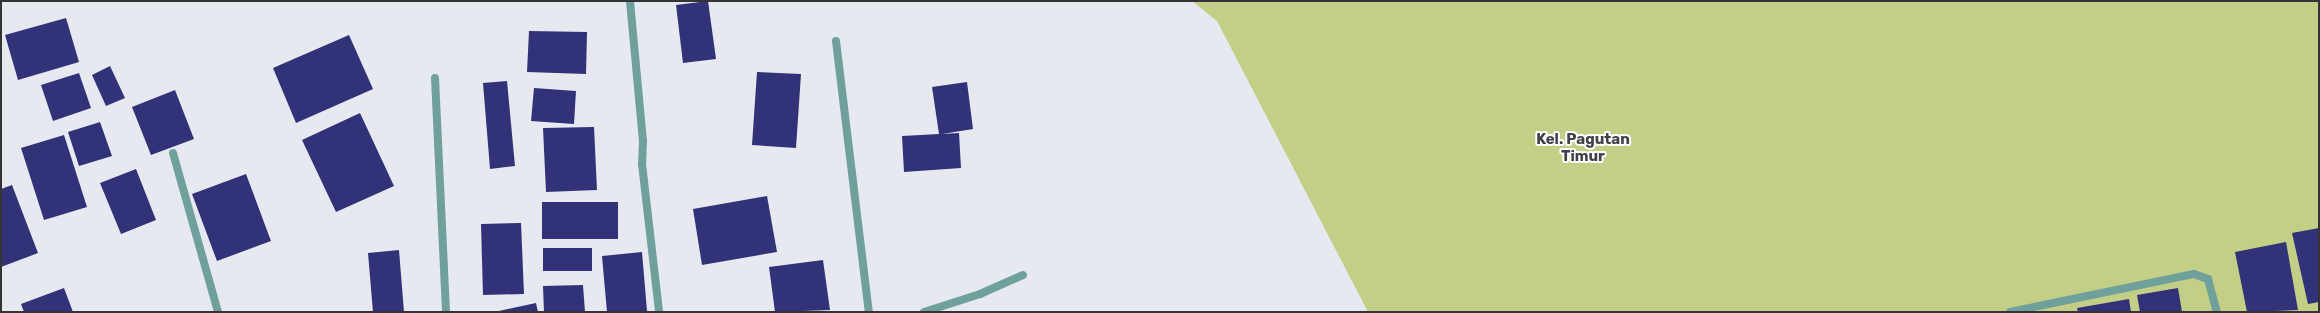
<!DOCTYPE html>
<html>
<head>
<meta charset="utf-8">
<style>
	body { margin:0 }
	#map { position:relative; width:2320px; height:313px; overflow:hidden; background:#e7e9f1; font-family:Rubik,sans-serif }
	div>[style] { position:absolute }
	.green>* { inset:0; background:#c3cf86 }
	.building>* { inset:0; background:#313277 }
	.minor>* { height:8px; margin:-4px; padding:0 4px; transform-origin:4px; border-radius:4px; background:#70a09c }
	span { translate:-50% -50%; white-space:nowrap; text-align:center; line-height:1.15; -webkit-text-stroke:4px #fff; paint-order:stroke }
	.district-label { font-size:15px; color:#414249; font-weight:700 }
	.frame { position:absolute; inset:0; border:2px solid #343437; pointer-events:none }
</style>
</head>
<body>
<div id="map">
	<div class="green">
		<div style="clip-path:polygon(1192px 1px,2319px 1px,2319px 312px,1368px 312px,1217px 21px)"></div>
	</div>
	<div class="building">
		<div style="clip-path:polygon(708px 1px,716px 59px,683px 63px,676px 5px)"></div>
		<div style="clip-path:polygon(66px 18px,79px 62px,18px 80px,5px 35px)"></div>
		<div style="clip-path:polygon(529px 31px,587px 32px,586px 74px,527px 72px)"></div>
		<div style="clip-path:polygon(349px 35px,373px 89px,296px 123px,273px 68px)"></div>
		<div style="clip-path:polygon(110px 66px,125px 98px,106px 106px,92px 75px)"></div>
		<div style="clip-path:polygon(757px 72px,801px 74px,796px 148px,752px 145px)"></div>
		<div style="clip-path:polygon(79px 73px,91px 108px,53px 121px,41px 85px)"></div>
		<div style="clip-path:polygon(507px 81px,515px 166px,490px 169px,483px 83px)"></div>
		<div style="clip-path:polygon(967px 82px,973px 129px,942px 134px,959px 133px,961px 168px,904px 172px,902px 136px,939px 134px,932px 87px)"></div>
		<div style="clip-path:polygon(534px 88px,576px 91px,574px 124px,531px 121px)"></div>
		<div style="clip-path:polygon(175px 90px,194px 139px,151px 155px,132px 107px)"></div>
		<div style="clip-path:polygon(360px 113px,394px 186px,336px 212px,302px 140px)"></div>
		<div style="clip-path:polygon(100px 122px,112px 156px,79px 166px,68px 132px)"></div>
		<div style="clip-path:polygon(594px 127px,597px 190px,546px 192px,543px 128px)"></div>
		<div style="clip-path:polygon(64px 135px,87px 207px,44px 220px,21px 148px)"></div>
		<div style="clip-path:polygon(136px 169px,156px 220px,121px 234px,100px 183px)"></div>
		<div style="clip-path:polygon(246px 174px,271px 241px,217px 261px,192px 194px)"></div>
		<div style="clip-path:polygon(12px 185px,38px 253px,1px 267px,1px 189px)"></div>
		<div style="clip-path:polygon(767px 196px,777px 252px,702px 265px,693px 209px)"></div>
		<div style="clip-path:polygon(542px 202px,618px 202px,618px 239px,542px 239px)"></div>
		<div style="clip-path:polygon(521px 223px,524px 294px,483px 295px,481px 224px)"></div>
		<div style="clip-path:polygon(2319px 228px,2319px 302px,2308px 304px,2292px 233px)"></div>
		<div style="clip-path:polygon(2286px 242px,2298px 310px,2247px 312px,2235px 252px)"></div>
		<div style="clip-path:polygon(543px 248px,592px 248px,592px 271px,543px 271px)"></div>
		<div style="clip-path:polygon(399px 250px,404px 312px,373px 312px,368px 253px)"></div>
		<div style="clip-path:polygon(642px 252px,647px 311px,607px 312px,602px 256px)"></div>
		<div style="clip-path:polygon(823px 260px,830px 310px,775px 312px,769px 267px)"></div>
		<div style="clip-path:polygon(583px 285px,585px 312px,544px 312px,543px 286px)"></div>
		<div style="clip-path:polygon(64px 288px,73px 312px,24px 312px,21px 304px)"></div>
		<div style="clip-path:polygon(2178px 288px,2182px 312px,2140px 312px,2137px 295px)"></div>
		<div style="clip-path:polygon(2129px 299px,2131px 312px,2078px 312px,2077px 308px)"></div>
		<div style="clip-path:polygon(536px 303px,538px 312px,499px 312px,499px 311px)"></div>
	</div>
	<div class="minor">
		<div style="left:630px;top:1px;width:140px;rotate:84.7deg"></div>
		<div style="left:643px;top:140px;width:24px;rotate:92deg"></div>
		<div style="left:642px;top:164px;width:149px;rotate:83.4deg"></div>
		<div style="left:836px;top:41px;width:273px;rotate:83.1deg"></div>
		<div style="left:435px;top:78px;width:234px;rotate:87.3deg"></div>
		<div style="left:173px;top:153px;width:165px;rotate:74.2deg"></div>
		<div style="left:924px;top:312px;width:59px;rotate:-17.8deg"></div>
		<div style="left:980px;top:294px;width:47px;rotate:-23.8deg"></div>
		<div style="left:2010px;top:312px;width:188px;rotate:-11.7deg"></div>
		<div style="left:2194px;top:274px;width:15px;rotate:20deg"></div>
		<div style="left:2208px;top:279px;width:34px;rotate:75deg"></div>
	</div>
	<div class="district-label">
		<span style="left:1583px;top:148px">Kel. Pagutan<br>Timur</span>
	</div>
	<div class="frame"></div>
</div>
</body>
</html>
